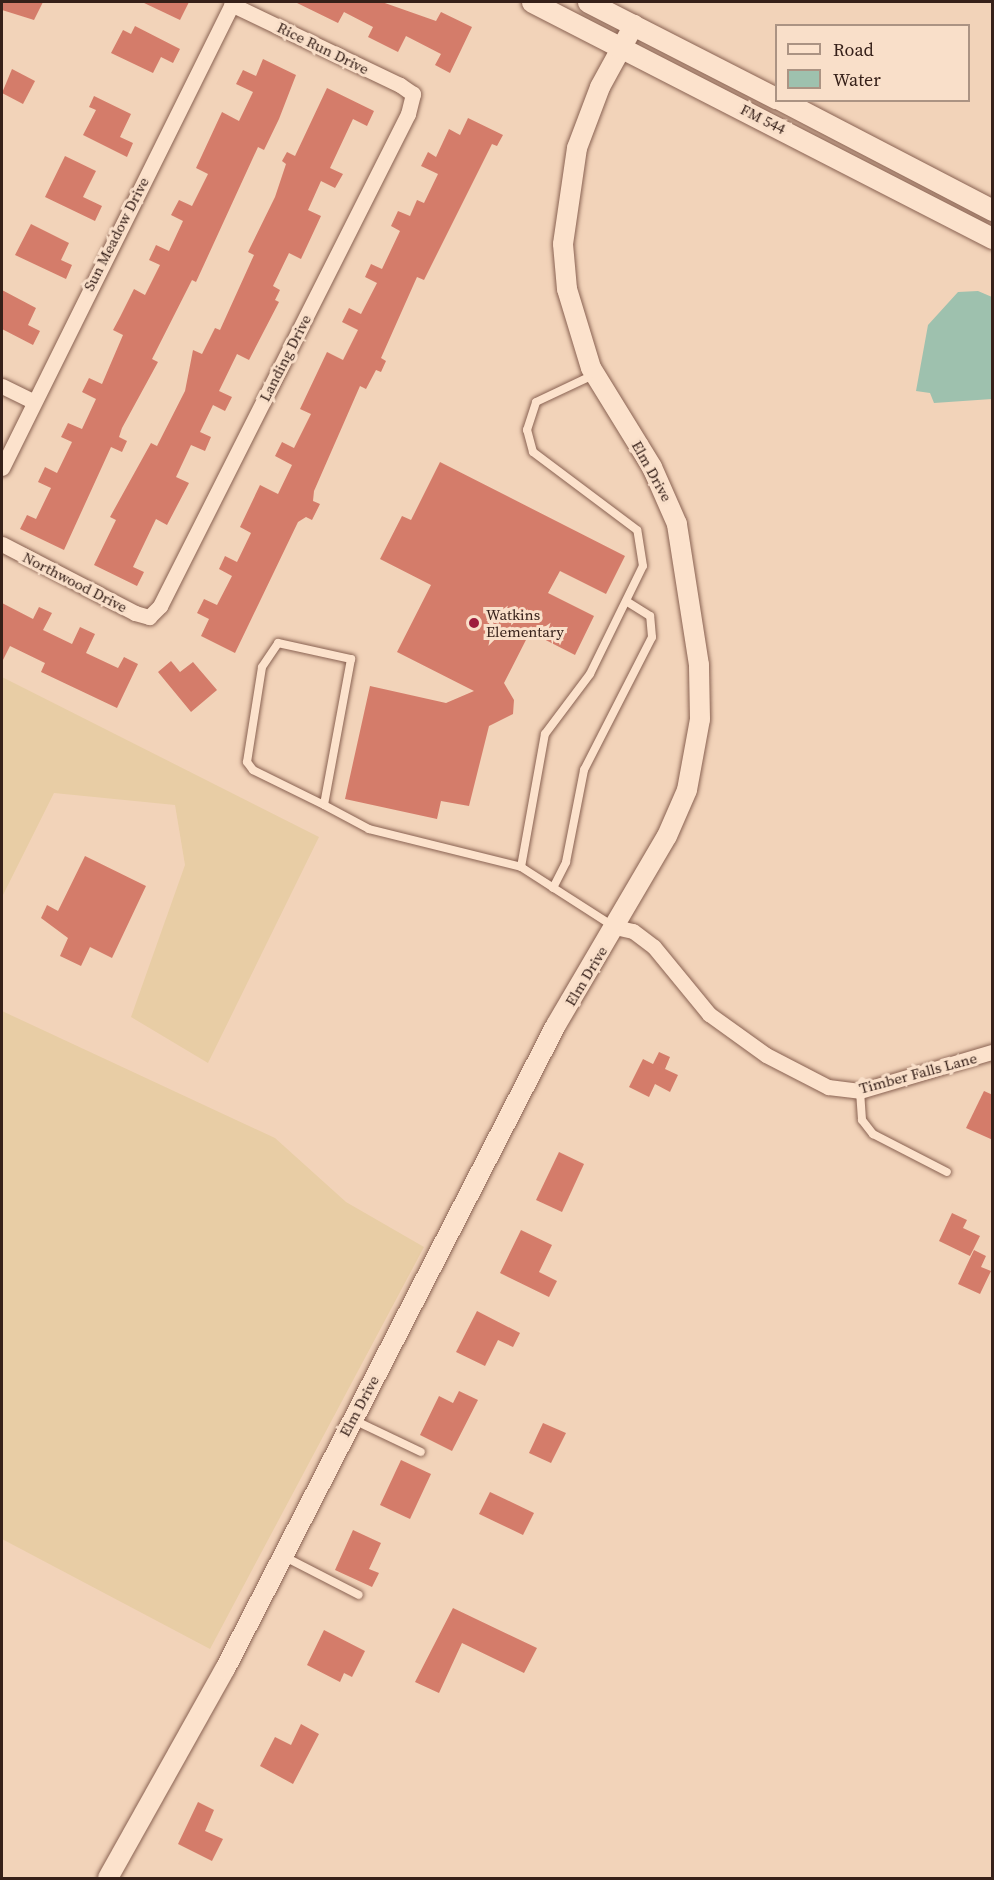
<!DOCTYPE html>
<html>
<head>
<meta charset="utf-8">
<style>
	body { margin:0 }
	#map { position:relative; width:994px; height:1880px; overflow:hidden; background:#f2d3b9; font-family:"Source Serif 4",serif }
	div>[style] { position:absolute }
	.farmland>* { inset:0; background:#e8cda5 }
	.water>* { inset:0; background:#9ec1ae }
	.building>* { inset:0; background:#d47c6a }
	.roads { filter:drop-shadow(0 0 2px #896252) drop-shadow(0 0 2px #896252) }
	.service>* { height:8px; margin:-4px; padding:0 4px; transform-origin:4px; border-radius:4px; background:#fce2cc }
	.minor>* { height:15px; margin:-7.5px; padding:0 7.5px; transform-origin:7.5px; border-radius:7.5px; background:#fce2cc }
	.tertiary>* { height:20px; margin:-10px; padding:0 10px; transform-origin:10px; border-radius:10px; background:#fce2cc }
	.secondary>* { height:21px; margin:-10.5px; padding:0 10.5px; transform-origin:10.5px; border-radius:10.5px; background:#fce2cc }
	.dots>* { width:16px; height:16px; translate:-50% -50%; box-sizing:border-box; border:3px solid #f9dfc9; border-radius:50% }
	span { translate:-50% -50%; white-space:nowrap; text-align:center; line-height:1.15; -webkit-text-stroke:6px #f9dfc9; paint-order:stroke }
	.street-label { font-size:15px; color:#362019 }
	.poi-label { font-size:15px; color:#362019 }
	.left { translate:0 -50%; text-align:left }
	.frame { position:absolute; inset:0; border:3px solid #362019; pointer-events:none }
	.legend { position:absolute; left:775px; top:24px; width:195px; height:78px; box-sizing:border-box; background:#f9dfc9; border:2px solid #ab9383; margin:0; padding:8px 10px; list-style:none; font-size:18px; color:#362019 }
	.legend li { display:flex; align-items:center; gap:12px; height:30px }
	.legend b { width:30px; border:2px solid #ab9383 }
</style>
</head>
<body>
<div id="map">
	<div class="farmland">
		<div style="clip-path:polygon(2px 677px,319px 837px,208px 1063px,131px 1017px,185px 865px,175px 805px,54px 793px,2px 897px)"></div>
		<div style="clip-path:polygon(2px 1011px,275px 1138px,346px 1202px,424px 1247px,210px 1649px,2px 1539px)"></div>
	</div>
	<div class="water">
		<div style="clip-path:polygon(978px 291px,992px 297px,992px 399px,934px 403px,930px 393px,916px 391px,928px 325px,958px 292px)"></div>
	</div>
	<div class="building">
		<div style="clip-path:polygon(2px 2px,43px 2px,34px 20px,2px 10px)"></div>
		<div style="clip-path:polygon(142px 2px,189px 2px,180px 20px)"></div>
		<div style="clip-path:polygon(295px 2px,382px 2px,436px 21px,441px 12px,472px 27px,450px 73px,435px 65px,441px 54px,406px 36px,398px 52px,368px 37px,373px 27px,344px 12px,338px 23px)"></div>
		<div style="clip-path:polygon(135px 26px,180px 49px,173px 63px,161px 57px,153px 73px,111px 53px,123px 30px,131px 34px)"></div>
		<div style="clip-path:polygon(263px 59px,296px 75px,279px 119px,264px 150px,258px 147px,196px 282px,192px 280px,152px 359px,158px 362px,122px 428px,119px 437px,127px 441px,122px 452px,111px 447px,64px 550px,20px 529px,27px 515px,36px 519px,51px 488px,38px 482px,45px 467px,57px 473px,72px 442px,61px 437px,68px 423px,82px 429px,96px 399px,82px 392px,89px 378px,102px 384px,123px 335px,113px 330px,120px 317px,134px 289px,145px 295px,160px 265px,149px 260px,156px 245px,169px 251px,183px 221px,171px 215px,179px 200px,192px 206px,208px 174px,196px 168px,222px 112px,239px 121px,253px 92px,236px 84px,243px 70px,256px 76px)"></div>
		<div style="clip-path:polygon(12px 69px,35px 81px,23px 104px,2px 93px)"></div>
		<div style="clip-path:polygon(327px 88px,374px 111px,367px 126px,353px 119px,330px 168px,343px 174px,335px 188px,321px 181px,308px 210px,321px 216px,301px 259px,289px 253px,273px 286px,280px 290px,275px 300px,279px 302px,249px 360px,237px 354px,219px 391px,232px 397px,225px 411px,213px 405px,200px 432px,211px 437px,205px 451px,191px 445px,176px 477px,189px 483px,167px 525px,156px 519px,133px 567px,144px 572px,137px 586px,94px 565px,116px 520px,110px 517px,151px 443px,157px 446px,185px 391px,193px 350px,202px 354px,215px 328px,220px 330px,254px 255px,248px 252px,275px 197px,286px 164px,282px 161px,287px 152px,295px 156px)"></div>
		<div style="clip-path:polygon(94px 96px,131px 114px,120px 137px,133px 143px,127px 157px,83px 135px,96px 110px,89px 107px)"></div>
		<div style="clip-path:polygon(468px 118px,503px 135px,497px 146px,492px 144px,424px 280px,417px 277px,381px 358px,386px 361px,381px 372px,376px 370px,366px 389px,360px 386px,314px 491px,313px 501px,320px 504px,312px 520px,306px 517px,298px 522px,235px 653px,201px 636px,209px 619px,197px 613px,204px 599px,217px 605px,232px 576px,219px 569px,225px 556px,237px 562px,251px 533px,240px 527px,260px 485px,278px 494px,292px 465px,275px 456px,282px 442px,294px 448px,311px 414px,300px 409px,327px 352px,343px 360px,358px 330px,342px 322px,349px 308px,361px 314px,377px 283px,365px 277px,371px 264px,382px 269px,400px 231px,391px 226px,398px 211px,410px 216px,417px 200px,424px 203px,438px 174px,421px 166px,428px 152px,436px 157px,449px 129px,460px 135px)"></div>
		<div style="clip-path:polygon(65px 156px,96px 171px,83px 197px,102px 206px,95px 221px,45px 197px)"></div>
		<div style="clip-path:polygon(31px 224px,69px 243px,61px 260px,72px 265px,66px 279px,15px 255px)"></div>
		<div style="clip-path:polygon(2px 290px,36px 308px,28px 325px,40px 331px,33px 345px,2px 329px)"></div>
		<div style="clip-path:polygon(440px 462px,625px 556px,606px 594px,560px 571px,548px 593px,594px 616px,575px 655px,530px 632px,504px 683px,514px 700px,513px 714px,489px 726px,469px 806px,441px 801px,437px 819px,345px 799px,370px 686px,446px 703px,474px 691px,397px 652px,431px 585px,380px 559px,402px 516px,411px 520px)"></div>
		<div style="clip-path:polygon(2px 603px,33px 619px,39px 607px,52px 613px,43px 630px,72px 644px,80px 627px,95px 634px,86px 653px,118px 668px,124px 657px,138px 664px,117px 708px,41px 672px,45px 663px,10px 646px,2px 662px)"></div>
		<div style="clip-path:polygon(171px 661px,180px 672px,193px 662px,217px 690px,191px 712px,158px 672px)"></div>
		<div style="clip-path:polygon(85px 856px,146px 886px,112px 958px,90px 947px,81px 966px,60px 956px,68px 938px,41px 918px,47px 905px,58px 911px)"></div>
		<div style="clip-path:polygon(659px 1052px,670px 1057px,665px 1069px,678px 1075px,670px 1092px,655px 1084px,649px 1097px,629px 1087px,643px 1059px,653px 1064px)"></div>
		<div style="clip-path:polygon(984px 1091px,993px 1095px,993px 1140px,966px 1128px)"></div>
		<div style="clip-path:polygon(559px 1152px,584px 1164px,562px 1212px,536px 1200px)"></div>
		<div style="clip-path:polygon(952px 1213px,967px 1220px,963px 1228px,980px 1236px,970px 1256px,939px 1241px)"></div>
		<div style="clip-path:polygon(521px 1230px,552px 1245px,539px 1272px,557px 1281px,549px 1297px,500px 1273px)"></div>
		<div style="clip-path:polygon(974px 1250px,986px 1256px,981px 1267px,991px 1271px,980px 1294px,958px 1284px)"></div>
		<div style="clip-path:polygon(477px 1311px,520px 1333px,513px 1347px,498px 1340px,485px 1366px,456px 1352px)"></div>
		<div style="clip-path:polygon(459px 1391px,478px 1400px,452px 1451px,420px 1435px,439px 1396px,453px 1403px)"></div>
		<div style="clip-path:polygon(543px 1423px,566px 1433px,551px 1463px,529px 1453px)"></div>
		<div style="clip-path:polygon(401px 1460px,431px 1474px,410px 1519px,380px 1505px)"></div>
		<div style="clip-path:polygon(490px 1492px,534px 1513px,523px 1535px,479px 1514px)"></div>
		<div style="clip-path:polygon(353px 1530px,381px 1543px,369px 1569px,379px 1573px,372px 1587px,335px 1570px)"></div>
		<div style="clip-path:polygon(453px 1608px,537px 1648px,524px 1673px,462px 1643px,439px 1693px,415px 1682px)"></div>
		<div style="clip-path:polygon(324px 1630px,365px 1651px,352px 1677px,344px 1673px,340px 1682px,307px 1665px)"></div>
		<div style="clip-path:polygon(301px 1724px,319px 1734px,293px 1784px,260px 1766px,275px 1737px,291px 1745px)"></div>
		<div style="clip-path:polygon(198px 1802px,214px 1810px,205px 1831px,223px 1839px,212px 1861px,178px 1844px)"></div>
	</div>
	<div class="roads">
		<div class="service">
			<div style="left:324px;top:805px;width:79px;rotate:-153.8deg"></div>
			<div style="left:253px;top:770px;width:10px;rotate:-127deg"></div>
			<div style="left:247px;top:762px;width:96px;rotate:-81deg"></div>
			<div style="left:262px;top:667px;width:29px;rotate:-56deg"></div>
			<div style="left:278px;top:643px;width:75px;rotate:12.4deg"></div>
			<div style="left:351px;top:659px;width:148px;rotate:100.5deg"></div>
			<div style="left:324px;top:805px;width:51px;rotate:28.1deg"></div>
			<div style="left:369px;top:829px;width:157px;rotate:14deg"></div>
			<div style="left:521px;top:867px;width:109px;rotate:32.7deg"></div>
			<div style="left:521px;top:867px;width:135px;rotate:-79.8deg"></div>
			<div style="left:545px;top:734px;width:75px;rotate:-53.1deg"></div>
			<div style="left:590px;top:674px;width:120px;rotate:-63.9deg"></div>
			<div style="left:643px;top:566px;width:36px;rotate:-99deg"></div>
			<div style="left:637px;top:530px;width:130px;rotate:-143.1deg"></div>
			<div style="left:533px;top:452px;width:23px;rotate:-105deg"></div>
			<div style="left:527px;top:430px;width:29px;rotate:-72deg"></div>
			<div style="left:536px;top:402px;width:63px;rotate:-25.3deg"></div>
			<div style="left:553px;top:888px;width:29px;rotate:-63deg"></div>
			<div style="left:566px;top:862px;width:94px;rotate:-78.9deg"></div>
			<div style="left:584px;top:770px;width:149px;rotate:-62.9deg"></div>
			<div style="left:652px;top:637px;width:21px;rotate:-95deg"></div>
			<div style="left:650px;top:616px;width:25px;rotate:-148deg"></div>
			<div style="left:860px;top:1091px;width:29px;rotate:86deg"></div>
			<div style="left:862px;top:1120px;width:18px;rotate:52deg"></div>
			<div style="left:873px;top:1134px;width:83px;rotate:27.2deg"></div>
			<div style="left:354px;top:1420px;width:74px;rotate:25.5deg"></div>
			<div style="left:283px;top:1556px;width:85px;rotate:27.2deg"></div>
		</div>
		<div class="minor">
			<div style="left:2px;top:386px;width:34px;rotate:26deg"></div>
			<div style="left:2px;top:468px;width:520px;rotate:-63.63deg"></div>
			<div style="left:2px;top:544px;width:150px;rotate:27.4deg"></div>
			<div style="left:135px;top:613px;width:15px;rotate:16deg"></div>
			<div style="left:149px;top:617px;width:16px;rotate:-45deg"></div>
			<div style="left:160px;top:606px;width:551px;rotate:-63.25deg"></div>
			<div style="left:408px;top:114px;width:21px;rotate:-76deg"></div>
			<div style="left:413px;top:94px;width:16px;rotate:-145deg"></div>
			<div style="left:400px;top:85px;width:187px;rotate:-154.4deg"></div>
			<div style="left:615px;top:927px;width:18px;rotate:13deg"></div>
			<div style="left:633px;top:931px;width:26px;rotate:37deg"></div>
			<div style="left:654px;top:947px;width:87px;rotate:50.6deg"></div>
			<div style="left:709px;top:1014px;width:70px;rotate:35.7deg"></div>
			<div style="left:766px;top:1055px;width:70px;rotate:27.3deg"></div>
			<div style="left:828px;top:1087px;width:32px;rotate:7deg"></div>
			<div style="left:860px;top:1091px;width:138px;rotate:-16.5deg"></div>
		</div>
		<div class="tertiary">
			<div style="left:108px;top:1878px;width:240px;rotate:-60.8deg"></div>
			<div style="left:225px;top:1669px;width:724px;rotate:-62.8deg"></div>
			<div style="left:556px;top:1025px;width:219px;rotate:-59.6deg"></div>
			<div style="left:667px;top:836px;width:50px;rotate:-66.5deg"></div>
			<div style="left:687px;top:790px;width:72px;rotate:-79.6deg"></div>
			<div style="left:700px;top:719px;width:54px;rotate:-91.1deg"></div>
			<div style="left:699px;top:665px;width:143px;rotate:-98.9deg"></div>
			<div style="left:677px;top:524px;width:62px;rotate:-113.7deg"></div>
			<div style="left:652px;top:467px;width:116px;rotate:-121.6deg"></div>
			<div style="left:591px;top:368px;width:83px;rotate:-106.9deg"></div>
			<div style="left:567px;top:289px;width:45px;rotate:-95.1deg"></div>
			<div style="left:563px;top:244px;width:97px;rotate:-81.7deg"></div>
			<div style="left:577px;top:148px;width:65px;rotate:-69.3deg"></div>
			<div style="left:600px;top:87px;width:71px;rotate:-61.3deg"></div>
		</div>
		<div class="secondary">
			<div style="left:532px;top:2px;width:517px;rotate:27.16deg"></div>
			<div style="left:588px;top:2px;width:211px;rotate:27.1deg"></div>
			<div style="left:781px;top:100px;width:238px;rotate:27.5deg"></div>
		</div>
	</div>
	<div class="dots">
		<div style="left:474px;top:623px;background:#9e1d3d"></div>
	</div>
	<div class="street-label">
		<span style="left:323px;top:48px;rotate:26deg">Rice Run Drive</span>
		<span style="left:763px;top:119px;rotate:27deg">FM 544</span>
		<span style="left:116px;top:234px;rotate:-63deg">Sun Meadow Drive</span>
		<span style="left:285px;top:358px;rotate:-63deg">Landing Drive</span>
		<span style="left:652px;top:471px;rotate:61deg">Elm Drive</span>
		<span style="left:75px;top:582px;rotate:27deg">Northwood Drive</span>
		<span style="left:586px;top:976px;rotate:-59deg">Elm Drive</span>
		<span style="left:918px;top:1073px;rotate:-15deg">Timber Falls Lane</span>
		<span style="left:359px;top:1406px;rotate:-62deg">Elm Drive</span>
	</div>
	<div class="poi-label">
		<span class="left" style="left:486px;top:623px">Watkins<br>Elementary</span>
	</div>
	<div class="frame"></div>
	<ul class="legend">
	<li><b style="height:8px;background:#fce2cc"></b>Road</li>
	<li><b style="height:16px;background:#9ec1ae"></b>Water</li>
	</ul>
</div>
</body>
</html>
